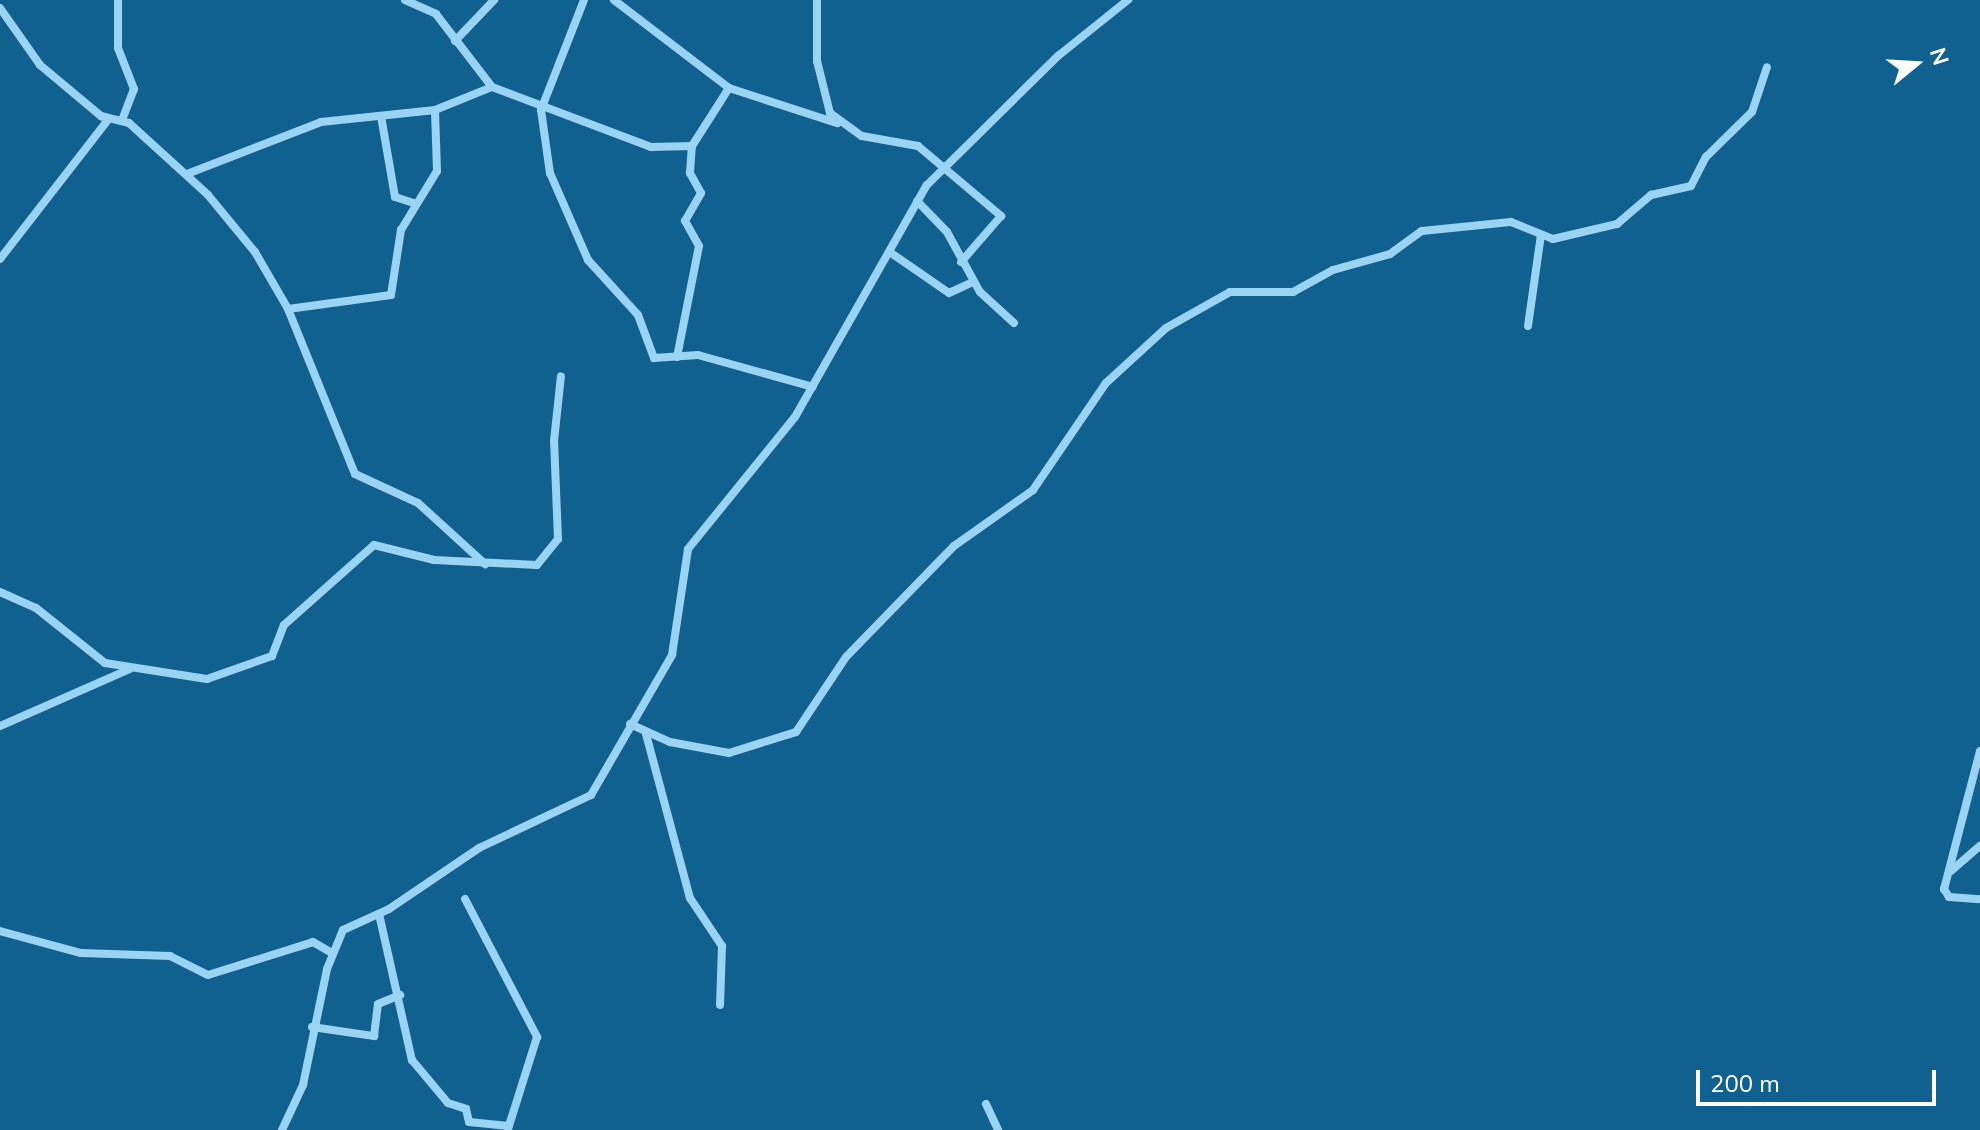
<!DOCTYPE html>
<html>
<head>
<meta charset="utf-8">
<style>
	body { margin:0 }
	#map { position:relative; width:1980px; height:1130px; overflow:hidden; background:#106090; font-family:"Nunito Sans",sans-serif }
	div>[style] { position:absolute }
	.minor>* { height:8px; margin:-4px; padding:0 4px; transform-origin:4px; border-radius:4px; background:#9bd3f3 }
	span { translate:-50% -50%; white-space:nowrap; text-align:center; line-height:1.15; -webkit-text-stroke:6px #106090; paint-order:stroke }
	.north { position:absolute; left:1876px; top:24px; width:80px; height:80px; -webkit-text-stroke:6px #106090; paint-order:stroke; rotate:72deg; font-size:22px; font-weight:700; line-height:32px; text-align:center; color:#fff }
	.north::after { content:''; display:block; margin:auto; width:28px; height:36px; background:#fff; clip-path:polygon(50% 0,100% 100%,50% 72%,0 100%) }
	.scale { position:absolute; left:1696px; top:1070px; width:240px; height:36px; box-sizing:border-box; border:4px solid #fff; border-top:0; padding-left:10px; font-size:24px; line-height:28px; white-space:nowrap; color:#fff; -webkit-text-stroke:6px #106090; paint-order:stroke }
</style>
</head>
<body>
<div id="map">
	<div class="minor">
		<div style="left:118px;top:0;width:48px;rotate:90deg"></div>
		<div style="left:118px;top:48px;width:44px;rotate:68.7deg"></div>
		<div style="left:134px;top:89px;width:31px;rotate:111deg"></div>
		<div style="left:405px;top:0;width:34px;rotate:24deg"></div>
		<div style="left:436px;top:14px;width:92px;rotate:52.5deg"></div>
		<div style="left:492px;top:87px;width:170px;rotate:20.7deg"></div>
		<div style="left:651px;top:147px;width:41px;rotate:-1.4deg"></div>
		<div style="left:692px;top:146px;width:69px;rotate:-57.5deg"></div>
		<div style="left:584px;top:0;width:118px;rotate:111.4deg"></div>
		<div style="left:541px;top:110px;width:64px;rotate:81.9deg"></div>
		<div style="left:550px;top:173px;width:95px;rotate:66.4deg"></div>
		<div style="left:588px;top:260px;width:74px;rotate:47.7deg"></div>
		<div style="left:638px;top:315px;width:46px;rotate:69.6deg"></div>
		<div style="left:654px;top:358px;width:44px;rotate:-3.9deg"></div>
		<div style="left:698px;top:355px;width:119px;rotate:15.5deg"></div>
		<div style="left:614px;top:0;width:145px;rotate:37.4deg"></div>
		<div style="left:729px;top:88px;width:114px;rotate:18deg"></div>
		<div style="left:817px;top:0;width:61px;rotate:90deg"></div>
		<div style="left:817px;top:61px;width:54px;rotate:76deg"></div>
		<div style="left:830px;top:113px;width:39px;rotate:36deg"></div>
		<div style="left:862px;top:136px;width:57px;rotate:10.1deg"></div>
		<div style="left:918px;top:146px;width:109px;rotate:40.1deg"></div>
		<div style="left:1001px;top:216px;width:61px;rotate:131deg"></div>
		<div style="left:0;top:8px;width:70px;rotate:54.9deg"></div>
		<div style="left:40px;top:65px;width:80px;rotate:39.9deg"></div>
		<div style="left:101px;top:116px;width:29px;rotate:14deg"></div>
		<div style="left:129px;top:123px;width:107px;rotate:42.3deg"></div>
		<div style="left:208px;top:195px;width:74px;rotate:50.5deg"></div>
		<div style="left:255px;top:252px;width:66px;rotate:59.9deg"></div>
		<div style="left:288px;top:309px;width:178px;rotate:67.9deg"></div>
		<div style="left:355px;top:474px;width:69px;rotate:24.7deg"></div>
		<div style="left:418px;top:503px;width:91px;rotate:42.3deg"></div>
		<div style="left:455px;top:41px;width:57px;rotate:-46.4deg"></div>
		<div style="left:381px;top:116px;width:82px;rotate:80.2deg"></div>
		<div style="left:395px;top:197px;width:22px;rotate:18deg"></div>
		<div style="left:187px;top:174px;width:144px;rotate:-21.2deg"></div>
		<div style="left:321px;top:122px;width:115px;rotate:-6deg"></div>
		<div style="left:435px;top:110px;width:61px;rotate:-22deg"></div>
		<div style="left:917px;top:201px;width:43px;rotate:45.9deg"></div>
		<div style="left:947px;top:232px;width:68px;rotate:61.2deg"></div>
		<div style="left:980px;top:292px;width:46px;rotate:42.4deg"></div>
		<div style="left:891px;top:253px;width:70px;rotate:34.6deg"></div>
		<div style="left:949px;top:293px;width:26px;rotate:-25deg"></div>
		<div style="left:0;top:259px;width:176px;rotate:-52.2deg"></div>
		<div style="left:288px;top:309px;width:104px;rotate:-7.7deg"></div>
		<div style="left:391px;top:295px;width:66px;rotate:-81.3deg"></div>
		<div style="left:401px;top:230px;width:69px;rotate:-58.6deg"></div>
		<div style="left:437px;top:171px;width:61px;rotate:-91.9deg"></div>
		<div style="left:1528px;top:326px;width:92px;rotate:-81.9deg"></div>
		<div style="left:677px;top:357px;width:113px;rotate:-78.8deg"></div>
		<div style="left:699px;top:246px;width:29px;rotate:-119deg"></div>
		<div style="left:685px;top:221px;width:32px;rotate:-60deg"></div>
		<div style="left:701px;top:193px;width:23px;rotate:-119deg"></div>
		<div style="left:690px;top:173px;width:27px;rotate:-86deg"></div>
		<div style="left:0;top:592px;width:39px;rotate:24deg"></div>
		<div style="left:36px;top:608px;width:88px;rotate:38.6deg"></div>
		<div style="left:105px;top:663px;width:103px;rotate:8.9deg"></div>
		<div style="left:207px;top:679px;width:69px;rotate:-19.5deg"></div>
		<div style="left:272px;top:656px;width:33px;rotate:-69deg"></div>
		<div style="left:284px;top:625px;width:120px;rotate:-41.6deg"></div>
		<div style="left:374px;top:545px;width:62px;rotate:14deg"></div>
		<div style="left:434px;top:560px;width:103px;rotate:2.8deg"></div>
		<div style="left:537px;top:565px;width:33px;rotate:-51deg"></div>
		<div style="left:558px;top:539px;width:98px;rotate:-92.3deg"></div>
		<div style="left:554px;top:441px;width:65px;rotate:-83.9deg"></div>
		<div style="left:630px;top:724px;width:44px;rotate:24.2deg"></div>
		<div style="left:670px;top:742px;width:60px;rotate:10.6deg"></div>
		<div style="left:729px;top:753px;width:70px;rotate:-17.4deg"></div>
		<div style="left:796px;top:732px;width:90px;rotate:-56.3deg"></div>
		<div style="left:846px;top:657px;width:155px;rotate:-45.8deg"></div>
		<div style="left:954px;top:546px;width:97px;rotate:-35.3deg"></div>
		<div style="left:1033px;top:490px;width:130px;rotate:-55.7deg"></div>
		<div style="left:1106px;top:383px;width:81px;rotate:-42.5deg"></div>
		<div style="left:1166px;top:328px;width:73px;rotate:-29.4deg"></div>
		<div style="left:1230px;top:292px;width:63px"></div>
		<div style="left:1293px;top:292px;width:46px;rotate:-28.8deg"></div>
		<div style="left:1333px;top:270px;width:59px;rotate:-15.7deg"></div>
		<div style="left:1390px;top:254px;width:39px;rotate:-36deg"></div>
		<div style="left:1422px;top:231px;width:89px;rotate:-5.8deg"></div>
		<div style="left:1511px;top:222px;width:45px;rotate:22deg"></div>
		<div style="left:1553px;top:239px;width:66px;rotate:-13.2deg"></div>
		<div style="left:1617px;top:224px;width:45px;rotate:-40.5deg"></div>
		<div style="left:1651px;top:195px;width:41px;rotate:-12.7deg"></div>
		<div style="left:1691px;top:186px;width:33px;rotate:-63deg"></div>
		<div style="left:1706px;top:157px;width:64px;rotate:-44.4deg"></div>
		<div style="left:1752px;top:112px;width:47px;rotate:-71.6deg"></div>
		<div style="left:0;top:726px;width:142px;rotate:-23.7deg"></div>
		<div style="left:646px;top:734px;width:170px;rotate:75deg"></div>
		<div style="left:690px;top:898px;width:58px;rotate:56.3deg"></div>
		<div style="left:722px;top:946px;width:59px;rotate:91.9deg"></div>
		<div style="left:1980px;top:751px;width:143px;rotate:104.6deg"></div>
		<div style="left:1944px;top:889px;width:9px;rotate:58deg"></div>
		<div style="left:1949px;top:897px;width:31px;rotate:4deg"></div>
		<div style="left:1951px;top:871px;width:38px;rotate:-41deg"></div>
		<div style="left:465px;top:899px;width:156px;rotate:62.4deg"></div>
		<div style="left:537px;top:1037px;width:96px;rotate:107.5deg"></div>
		<div style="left:379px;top:914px;width:150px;rotate:77.3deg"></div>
		<div style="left:412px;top:1060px;width:56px;rotate:50.1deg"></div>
		<div style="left:448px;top:1103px;width:19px;rotate:18deg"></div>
		<div style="left:466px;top:1109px;width:13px;rotate:77deg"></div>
		<div style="left:469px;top:1122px;width:40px;rotate:5.7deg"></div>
		<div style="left:0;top:931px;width:84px;rotate:15.2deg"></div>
		<div style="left:81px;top:953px;width:89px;rotate:1.9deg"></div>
		<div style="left:170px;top:956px;width:42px;rotate:26.6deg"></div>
		<div style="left:208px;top:975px;width:110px;rotate:-17.4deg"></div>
		<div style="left:313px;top:942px;width:22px;rotate:30deg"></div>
		<div style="left:312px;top:1027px;width:63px;rotate:8.3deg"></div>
		<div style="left:374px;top:1036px;width:32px;rotate:-83deg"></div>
		<div style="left:378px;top:1004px;width:24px;rotate:-22deg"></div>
		<div style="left:986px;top:1104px;width:29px;rotate:65deg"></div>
		<div style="left:282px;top:1130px;width:50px;rotate:-65deg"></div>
		<div style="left:303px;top:1085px;width:118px;rotate:-78.3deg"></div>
		<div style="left:327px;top:969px;width:42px;rotate:-67.7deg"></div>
		<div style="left:343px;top:930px;width:51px;rotate:-24.5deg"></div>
		<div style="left:389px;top:909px;width:109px;rotate:-34.1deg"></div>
		<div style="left:479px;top:848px;width:124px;rotate:-25.3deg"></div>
		<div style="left:591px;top:795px;width:162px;rotate:-59.9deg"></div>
		<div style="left:672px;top:655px;width:107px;rotate:-81.4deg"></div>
		<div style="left:688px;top:549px;width:170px;rotate:-51deg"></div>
		<div style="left:795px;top:417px;width:267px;rotate:-60.4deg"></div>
		<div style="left:927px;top:185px;width:184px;rotate:-44.6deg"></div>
		<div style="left:1058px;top:56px;width:90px;rotate:-38.7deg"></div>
	</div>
	<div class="north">N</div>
	<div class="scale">200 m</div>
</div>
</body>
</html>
